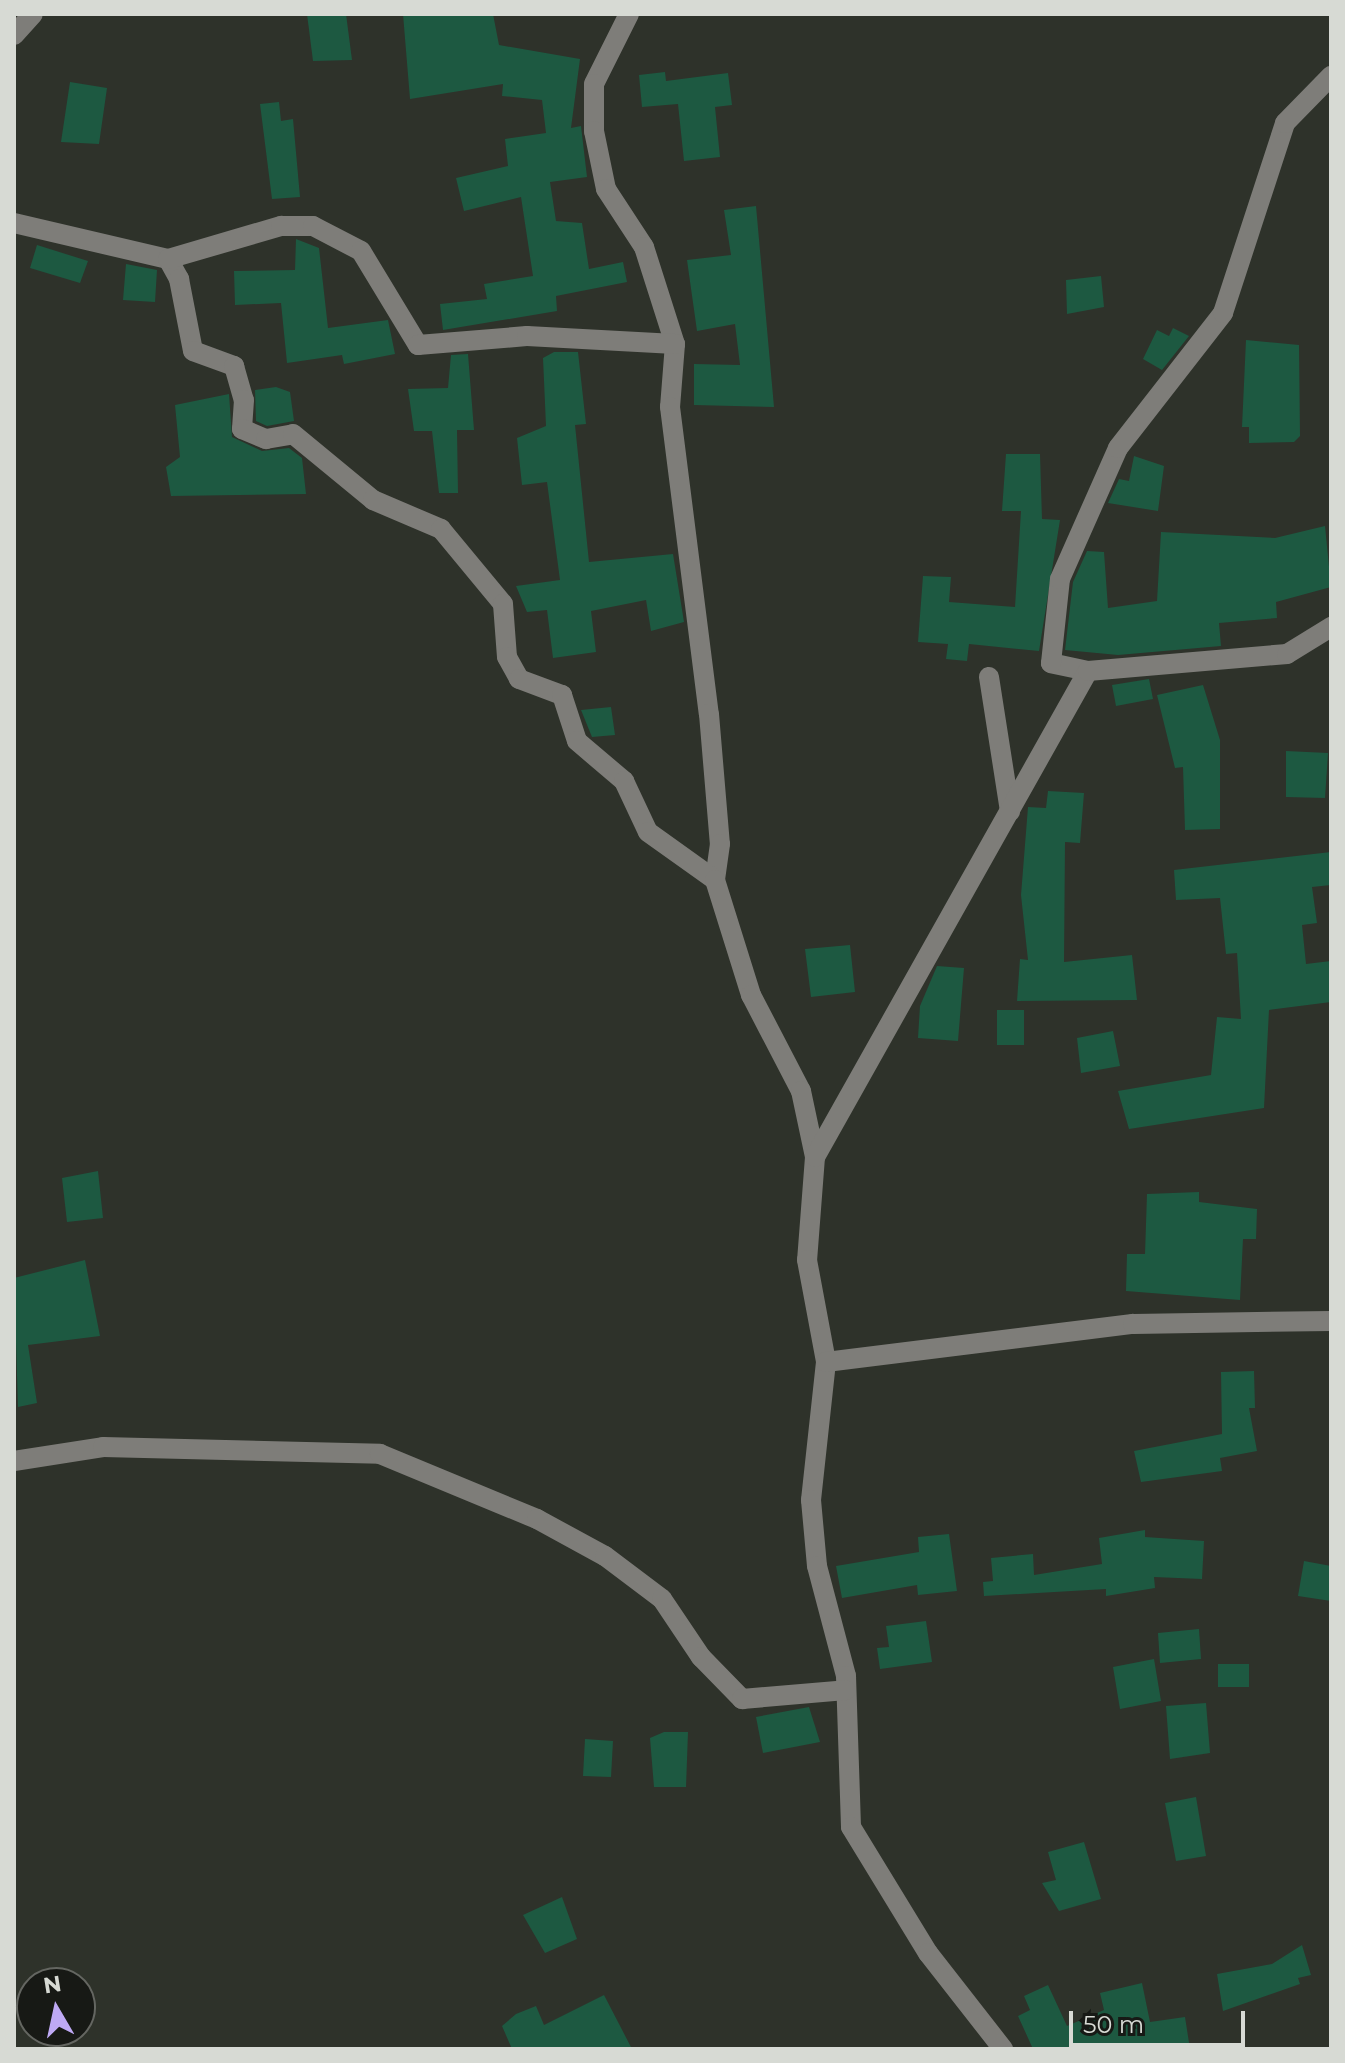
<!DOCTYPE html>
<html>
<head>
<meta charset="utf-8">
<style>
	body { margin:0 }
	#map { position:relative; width:1345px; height:2063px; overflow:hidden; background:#2e322a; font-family:Montserrat,sans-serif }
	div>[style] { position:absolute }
	.building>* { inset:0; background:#1d5941 }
	.minor>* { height:20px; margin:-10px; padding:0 10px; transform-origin:10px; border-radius:10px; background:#7e7d79 }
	span { translate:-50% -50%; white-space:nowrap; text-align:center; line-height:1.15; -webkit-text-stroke:8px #171915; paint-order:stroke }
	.frame { position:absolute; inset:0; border:16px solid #d7dad4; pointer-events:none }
	.north { position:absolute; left:16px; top:1967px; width:80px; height:80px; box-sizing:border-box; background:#171915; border:2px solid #646661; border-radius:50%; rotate:351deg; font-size:22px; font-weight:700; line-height:32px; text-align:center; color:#d7dad4 }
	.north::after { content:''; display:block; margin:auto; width:28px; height:36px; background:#bea9f4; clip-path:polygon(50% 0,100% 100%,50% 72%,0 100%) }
	.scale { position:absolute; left:1069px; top:2011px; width:176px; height:36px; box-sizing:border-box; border:4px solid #d7dad4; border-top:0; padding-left:10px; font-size:24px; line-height:28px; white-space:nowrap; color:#d7dad4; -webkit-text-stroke:6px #171915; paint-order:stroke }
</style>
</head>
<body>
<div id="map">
	<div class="building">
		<div style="clip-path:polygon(307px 14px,346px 14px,352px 60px,313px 61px)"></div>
		<div style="clip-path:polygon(403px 14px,493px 14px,499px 45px,580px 59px,571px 128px,581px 126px,587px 177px,550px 182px,556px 221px,582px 223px,589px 269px,623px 262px,627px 282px,556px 296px,557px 311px,443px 330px,440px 304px,487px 299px,484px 284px,533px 276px,521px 197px,464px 211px,456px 178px,508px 166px,505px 139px,546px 133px,542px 100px,502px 96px,503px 84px,410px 99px)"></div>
		<div style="clip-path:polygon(665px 72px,666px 81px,728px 73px,732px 105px,715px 107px,720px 157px,684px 161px,678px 104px,642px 107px,639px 75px)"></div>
		<div style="clip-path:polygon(70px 82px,107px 88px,99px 144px,61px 142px)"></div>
		<div style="clip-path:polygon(279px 102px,281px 121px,293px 119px,300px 197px,272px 199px,260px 104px)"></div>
		<div style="clip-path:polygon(756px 206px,774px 407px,694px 405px,694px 364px,740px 365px,735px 324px,697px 331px,687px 260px,731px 255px,724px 210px)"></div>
		<div style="clip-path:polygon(296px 239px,319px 248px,328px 328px,388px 320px,395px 354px,344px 364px,342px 355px,287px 363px,281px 303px,235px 305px,234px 271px,295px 270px)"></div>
		<div style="clip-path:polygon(37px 245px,88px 261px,80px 283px,30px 268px)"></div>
		<div style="clip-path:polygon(126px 264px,157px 270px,155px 302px,123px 300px)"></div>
		<div style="clip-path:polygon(1101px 276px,1104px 307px,1067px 314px,1066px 280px)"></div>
		<div style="clip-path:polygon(1173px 328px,1189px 336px,1162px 370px,1143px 359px,1157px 330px,1169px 336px)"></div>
		<div style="clip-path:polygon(1246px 340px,1299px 345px,1300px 436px,1294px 442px,1249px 443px,1249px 427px,1242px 427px)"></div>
		<div style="clip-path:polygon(554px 352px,578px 352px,586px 424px,575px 425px,589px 562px,673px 554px,684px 622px,651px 631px,646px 600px,591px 611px,596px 652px,553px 658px,547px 610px,527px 612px,516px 586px,560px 580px,547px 482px,522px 485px,517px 438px,546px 426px,543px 358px)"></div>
		<div style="clip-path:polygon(468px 354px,474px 430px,457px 430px,458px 493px,439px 493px,432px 431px,414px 431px,408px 389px,448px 388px,451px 355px)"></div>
		<div style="clip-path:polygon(276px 387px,290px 392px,294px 421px,267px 426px,256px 421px,255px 390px)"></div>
		<div style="clip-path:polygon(229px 394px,232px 437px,262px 451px,289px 448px,302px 458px,306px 494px,171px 496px,166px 467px,180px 457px,175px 405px)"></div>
		<div style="clip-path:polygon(1006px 454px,1040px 454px,1042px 519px,1060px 520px,1039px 651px,969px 644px,967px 661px,946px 659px,948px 644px,918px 642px,923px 576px,951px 577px,949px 602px,1015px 607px,1021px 511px,1002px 511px)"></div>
		<div style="clip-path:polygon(1134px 456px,1164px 466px,1158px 511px,1108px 503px,1119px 479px,1129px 481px)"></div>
		<div style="clip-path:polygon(1325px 526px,1331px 587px,1276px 602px,1277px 618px,1219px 623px,1221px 646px,1118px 655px,1065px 650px,1073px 582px,1087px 551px,1104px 552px,1108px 608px,1157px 601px,1161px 532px,1275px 538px)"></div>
		<div style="clip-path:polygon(1149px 679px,1153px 699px,1116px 706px,1112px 685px)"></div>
		<div style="clip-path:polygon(1203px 685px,1220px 740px,1220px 829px,1185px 830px,1183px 767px,1175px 768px,1157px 695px)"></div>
		<div style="clip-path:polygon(611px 707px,615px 735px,592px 737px,581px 710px)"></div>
		<div style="clip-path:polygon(1286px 751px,1328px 753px,1325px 798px,1286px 797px)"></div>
		<div style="clip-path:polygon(1048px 791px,1084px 793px,1080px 843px,1065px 842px,1064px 962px,1132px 955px,1137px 1000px,1017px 1001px,1020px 959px,1028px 960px,1021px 895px,1028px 807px,1046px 808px)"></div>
		<div style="clip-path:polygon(1331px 852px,1331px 885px,1312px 887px,1317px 923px,1302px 925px,1306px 964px,1331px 961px,1331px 1002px,1269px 1010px,1264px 1108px,1129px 1129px,1118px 1091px,1211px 1075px,1217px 1017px,1241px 1019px,1237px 953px,1226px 954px,1220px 898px,1176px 900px,1174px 870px)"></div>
		<div style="clip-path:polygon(850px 945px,855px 992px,811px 997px,805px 949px)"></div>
		<div style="clip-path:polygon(937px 966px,964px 968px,958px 1041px,918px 1038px,920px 1006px)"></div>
		<div style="clip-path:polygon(997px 1010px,1024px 1010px,1024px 1045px,997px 1045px)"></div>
		<div style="clip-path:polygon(1113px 1031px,1120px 1066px,1081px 1073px,1077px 1038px)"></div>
		<div style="clip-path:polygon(98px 1171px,103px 1218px,67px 1222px,62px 1178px)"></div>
		<div style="clip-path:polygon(1199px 1192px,1199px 1202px,1257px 1209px,1256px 1239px,1243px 1239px,1240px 1300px,1126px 1291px,1127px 1254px,1145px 1254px,1147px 1194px)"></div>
		<div style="clip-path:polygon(85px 1260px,100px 1336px,28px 1345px,37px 1403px,18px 1407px,14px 1278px)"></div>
		<div style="clip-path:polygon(1254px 1371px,1255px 1408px,1249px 1408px,1257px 1451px,1220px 1458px,1222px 1471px,1141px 1482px,1134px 1451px,1222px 1434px,1221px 1372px)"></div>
		<div style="clip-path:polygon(1145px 1530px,1145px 1537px,1204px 1541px,1202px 1579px,1154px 1577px,1155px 1588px,1106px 1596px,1106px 1589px,984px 1596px,983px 1582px,993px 1581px,991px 1558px,1033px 1554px,1034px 1575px,1102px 1564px,1099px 1538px)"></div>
		<div style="clip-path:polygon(949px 1534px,957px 1591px,918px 1595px,917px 1585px,842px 1598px,836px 1566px,919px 1552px,918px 1537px)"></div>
		<div style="clip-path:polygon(1304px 1561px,1331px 1566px,1331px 1601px,1298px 1596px)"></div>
		<div style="clip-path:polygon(926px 1621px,932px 1662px,880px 1669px,877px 1648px,889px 1647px,886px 1626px)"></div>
		<div style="clip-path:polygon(1199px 1629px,1201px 1659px,1160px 1663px,1158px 1633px)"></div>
		<div style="clip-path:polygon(1154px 1659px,1161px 1701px,1120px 1709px,1113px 1667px)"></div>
		<div style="clip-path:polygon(1218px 1664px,1249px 1664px,1249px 1687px,1218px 1687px)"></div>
		<div style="clip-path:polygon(1206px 1703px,1210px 1753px,1170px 1759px,1166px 1706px)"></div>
		<div style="clip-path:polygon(809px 1707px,820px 1742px,763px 1753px,756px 1717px)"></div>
		<div style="clip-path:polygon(664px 1732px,688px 1732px,686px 1787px,654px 1787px,650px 1738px)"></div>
		<div style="clip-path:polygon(585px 1739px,613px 1741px,611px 1777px,583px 1776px)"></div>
		<div style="clip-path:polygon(1196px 1797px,1206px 1856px,1176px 1861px,1165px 1803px)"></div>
		<div style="clip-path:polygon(1084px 1842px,1101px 1899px,1059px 1911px,1042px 1883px,1056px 1880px,1048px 1852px)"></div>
		<div style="clip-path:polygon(562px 1897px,577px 1939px,545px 1953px,523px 1915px)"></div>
		<div style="clip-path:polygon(1302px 1945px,1311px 1975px,1298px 1978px,1300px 1984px,1223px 2011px,1217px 1974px,1272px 1964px)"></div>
		<div style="clip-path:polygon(1142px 1983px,1150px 2022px,1185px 2017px,1190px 2049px,1033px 2049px,1018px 2016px,1030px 2010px,1024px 1996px,1048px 1985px,1067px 2026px,1104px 2010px,1100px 1993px)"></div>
		<div style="clip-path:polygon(604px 1995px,632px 2049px,512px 2049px,502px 2026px,516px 2014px,536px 2006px,544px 2025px)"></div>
	</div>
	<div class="minor">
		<div style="left:629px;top:14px;width:78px;rotate:116.6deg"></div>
		<div style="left:594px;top:84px;width:47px;rotate:90deg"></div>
		<div style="left:594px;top:131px;width:59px;rotate:78.3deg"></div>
		<div style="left:606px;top:189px;width:69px;rotate:56.8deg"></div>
		<div style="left:644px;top:247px;width:102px;rotate:72.3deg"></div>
		<div style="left:675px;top:344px;width:63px;rotate:94.5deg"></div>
		<div style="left:670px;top:407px;width:309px;rotate:82.8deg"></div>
		<div style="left:709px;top:714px;width:130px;rotate:85.2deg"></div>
		<div style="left:720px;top:844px;width:36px;rotate:98deg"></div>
		<div style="left:14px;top:35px;width:28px;rotate:-48deg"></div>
		<div style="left:14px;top:223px;width:158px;rotate:13.2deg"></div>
		<div style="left:168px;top:259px;width:23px;rotate:61deg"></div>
		<div style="left:179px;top:279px;width:73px;rotate:79deg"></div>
		<div style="left:193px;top:351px;width:44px;rotate:20.1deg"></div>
		<div style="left:234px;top:366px;width:35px;rotate:74deg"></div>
		<div style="left:244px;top:400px;width:29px;rotate:94deg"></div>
		<div style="left:242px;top:429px;width:26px;rotate:23deg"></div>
		<div style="left:266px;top:439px;width:27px;rotate:-10deg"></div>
		<div style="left:293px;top:434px;width:104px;rotate:39.5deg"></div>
		<div style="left:373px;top:500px;width:74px;rotate:23.1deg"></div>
		<div style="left:441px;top:529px;width:97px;rotate:50.4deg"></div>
		<div style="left:503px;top:604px;width:53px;rotate:85.7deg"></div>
		<div style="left:507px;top:657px;width:25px;rotate:61deg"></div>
		<div style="left:519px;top:679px;width:46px;rotate:20.4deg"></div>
		<div style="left:562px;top:695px;width:48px;rotate:71.9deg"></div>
		<div style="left:577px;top:741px;width:62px;rotate:40.4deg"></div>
		<div style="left:624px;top:781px;width:56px;rotate:64.8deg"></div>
		<div style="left:648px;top:832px;width:82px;rotate:35.6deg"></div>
		<div style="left:715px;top:880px;width:121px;rotate:72.6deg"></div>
		<div style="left:751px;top:995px;width:108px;rotate:62.5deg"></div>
		<div style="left:801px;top:1091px;width:67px;rotate:78deg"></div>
		<div style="left:815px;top:1157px;width:103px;rotate:94.4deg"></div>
		<div style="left:807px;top:1260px;width:104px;rotate:79.4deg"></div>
		<div style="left:826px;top:1362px;width:139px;rotate:96.2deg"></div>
		<div style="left:811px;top:1500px;width:66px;rotate:84.8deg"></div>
		<div style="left:817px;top:1566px;width:114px;rotate:75.2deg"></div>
		<div style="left:846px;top:1676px;width:151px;rotate:88.1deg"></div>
		<div style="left:851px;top:1827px;width:148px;rotate:58.6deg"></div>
		<div style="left:928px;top:1953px;width:122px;rotate:52deg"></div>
		<div style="left:168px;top:259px;width:118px;rotate:-16.3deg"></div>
		<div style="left:281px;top:226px;width:32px"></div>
		<div style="left:313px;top:226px;width:54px;rotate:27.5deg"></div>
		<div style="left:361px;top:251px;width:110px;rotate:58.8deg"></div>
		<div style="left:418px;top:345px;width:109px;rotate:-4.7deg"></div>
		<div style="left:527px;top:336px;width:148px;rotate:3.1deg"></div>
		<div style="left:1088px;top:671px;width:38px;rotate:-168deg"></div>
		<div style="left:1051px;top:663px;width:84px;rotate:-83.9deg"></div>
		<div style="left:1060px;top:579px;width:143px;rotate:-66.1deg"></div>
		<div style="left:1118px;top:448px;width:171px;rotate:-52.1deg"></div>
		<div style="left:1223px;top:313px;width:200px;rotate:-71.9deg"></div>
		<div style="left:1285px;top:123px;width:66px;rotate:-45.6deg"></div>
		<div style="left:989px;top:677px;width:136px;rotate:81.1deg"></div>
		<div style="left:815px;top:1157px;width:557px;rotate:-60.68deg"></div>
		<div style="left:1088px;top:671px;width:200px;rotate:-4.9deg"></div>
		<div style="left:1287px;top:654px;width:52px;rotate:-31.5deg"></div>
		<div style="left:826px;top:1362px;width:309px;rotate:-7.1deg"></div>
		<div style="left:1133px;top:1324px;width:198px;rotate:-0.9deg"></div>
		<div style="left:14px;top:1461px;width:90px;rotate:-8.9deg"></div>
		<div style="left:103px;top:1447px;width:277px;rotate:1.4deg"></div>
		<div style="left:380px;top:1454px;width:170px;rotate:22.5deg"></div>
		<div style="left:537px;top:1519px;width:77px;rotate:28.6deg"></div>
		<div style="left:605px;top:1556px;width:71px;rotate:37deg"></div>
		<div style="left:662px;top:1599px;width:70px;rotate:56.1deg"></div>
		<div style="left:701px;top:1657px;width:59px;rotate:45.7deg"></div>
		<div style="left:742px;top:1699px;width:104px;rotate:-4.9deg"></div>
	</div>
	<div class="frame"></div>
	<div class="north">N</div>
	<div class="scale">50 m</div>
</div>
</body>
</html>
